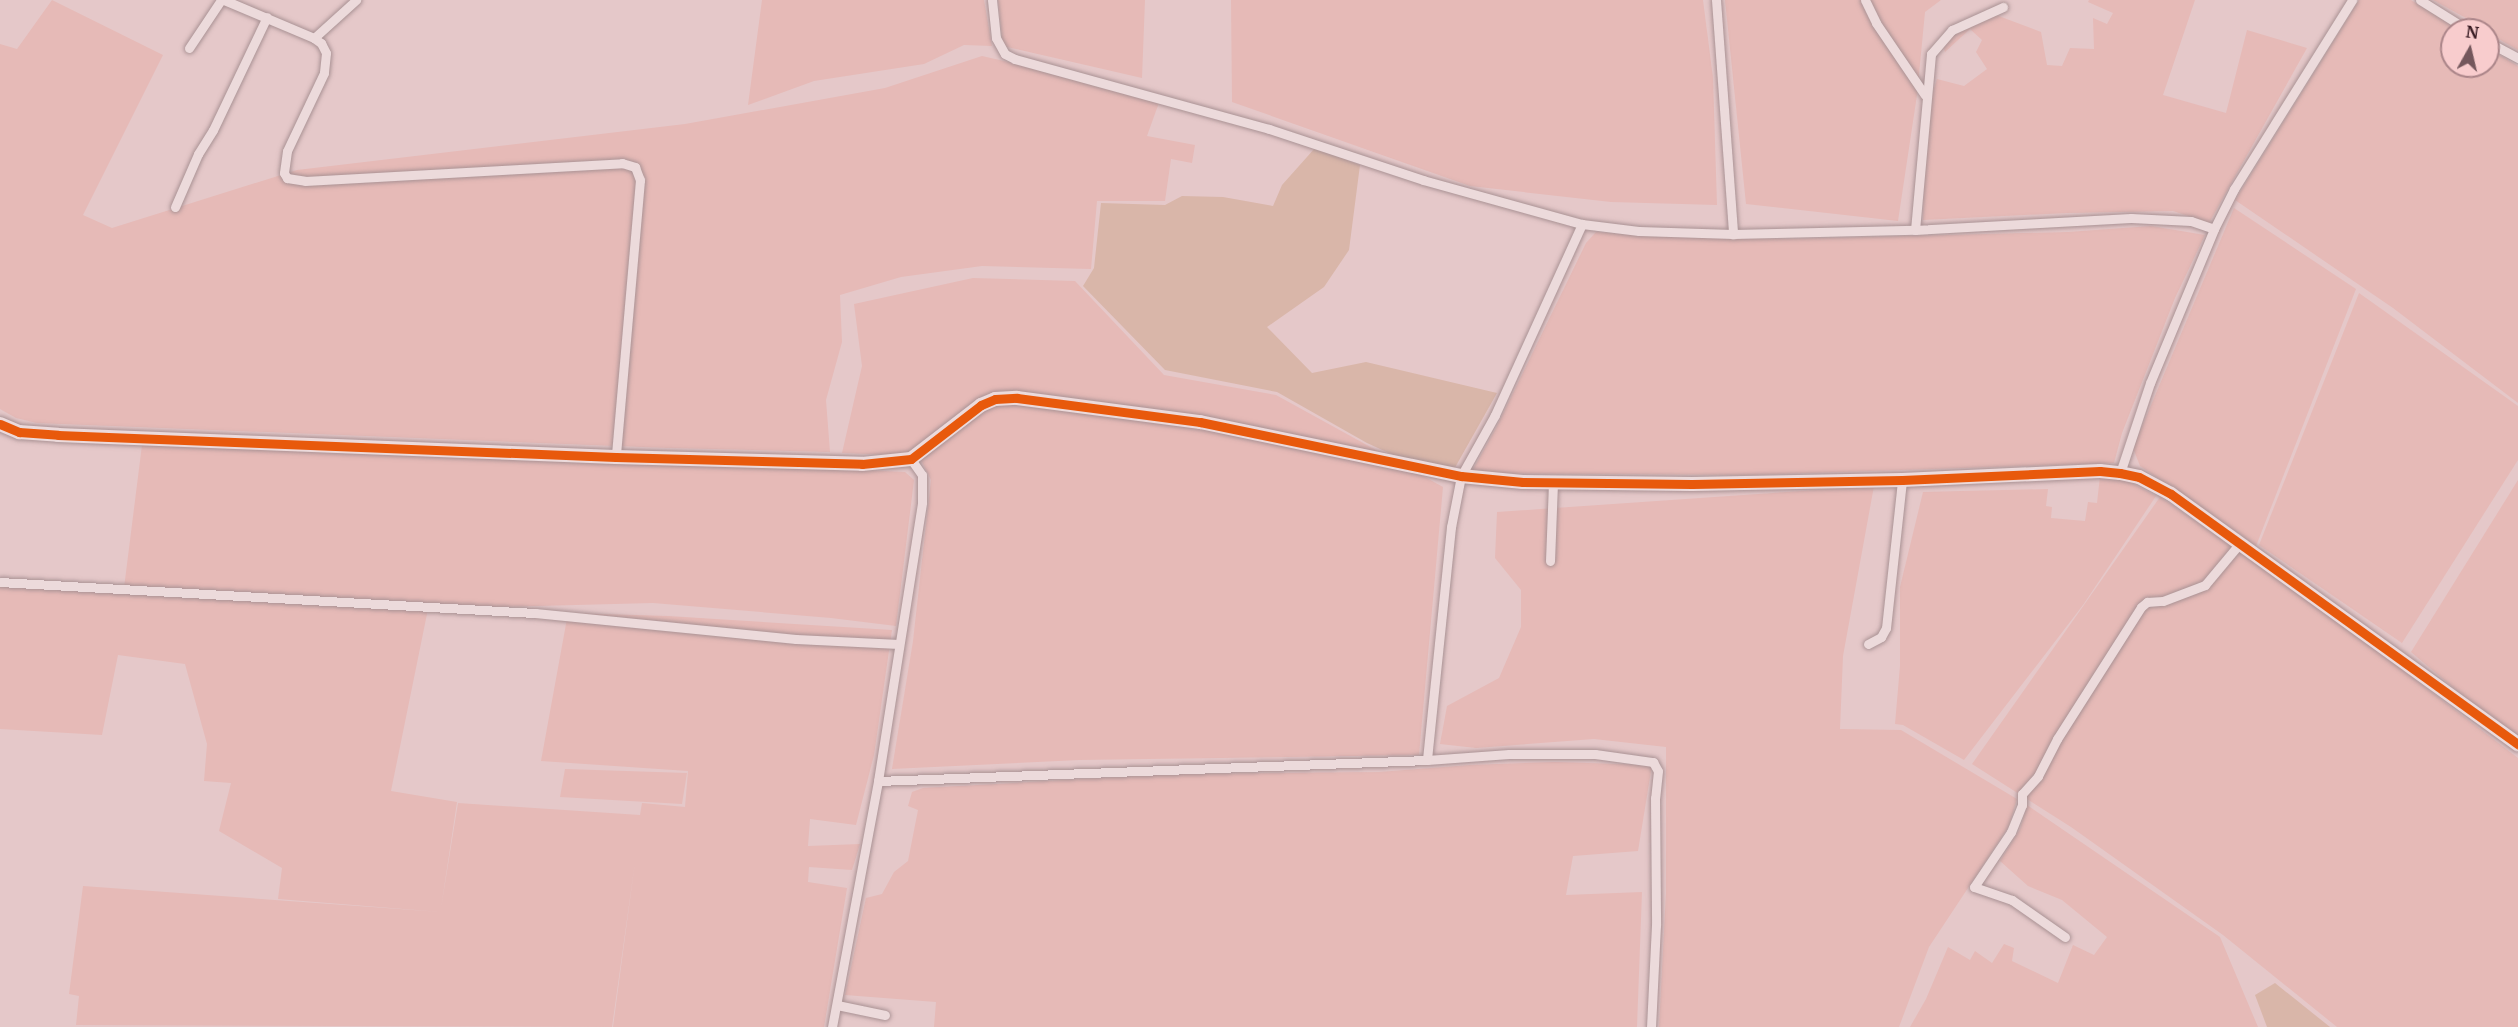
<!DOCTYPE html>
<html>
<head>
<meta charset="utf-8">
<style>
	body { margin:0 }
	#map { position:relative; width:2518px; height:1027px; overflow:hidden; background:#e5c8c9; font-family:Merriweather,serif }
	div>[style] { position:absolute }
	.farmland>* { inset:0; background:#e6bab7 }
	.green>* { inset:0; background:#d9b6a9 }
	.roads { filter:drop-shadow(0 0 2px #a99294) drop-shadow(0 0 2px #a99294) }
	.street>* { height:9px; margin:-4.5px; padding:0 4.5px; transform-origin:4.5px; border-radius:4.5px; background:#ecdadb }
	.secondary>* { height:14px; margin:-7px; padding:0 7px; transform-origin:7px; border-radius:7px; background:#ecdadb }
	.cycleway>* { height:9px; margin:-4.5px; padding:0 4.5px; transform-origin:4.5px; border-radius:4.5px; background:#e8590c }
	span { translate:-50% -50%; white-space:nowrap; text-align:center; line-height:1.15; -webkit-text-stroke:6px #f8cccd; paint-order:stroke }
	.north { position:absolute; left:2440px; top:18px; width:60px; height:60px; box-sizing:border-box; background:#f8cccd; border:2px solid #ab8589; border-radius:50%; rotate:8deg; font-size:16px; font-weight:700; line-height:24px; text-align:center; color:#371a22 }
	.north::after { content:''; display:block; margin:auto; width:21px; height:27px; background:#74575c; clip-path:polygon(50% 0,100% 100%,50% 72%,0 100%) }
</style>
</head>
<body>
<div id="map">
	<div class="farmland">
		<div style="clip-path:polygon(52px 0,163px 55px,83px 215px,112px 228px,297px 170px,685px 124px,885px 88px,982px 56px,1161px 97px,1147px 136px,1195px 145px,1192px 163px,1171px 159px,1165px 201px,1097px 201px,1091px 269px,982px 266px,901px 277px,840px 295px,842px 342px,826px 400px,830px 452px,668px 448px,37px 423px,16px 418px,0 409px,0 44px,17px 49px)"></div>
		<div style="clip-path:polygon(762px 0,984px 0,992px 46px,964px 45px,924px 64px,814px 81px,748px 105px)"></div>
		<div style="clip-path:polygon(998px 0,1145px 0,1142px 78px,1003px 46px)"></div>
		<div style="clip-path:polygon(1231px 0,1703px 0,1713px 78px,1717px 205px,1611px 202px,1470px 186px,1232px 102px)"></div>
		<div style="clip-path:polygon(1725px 0,1941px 0,1925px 12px,1917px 95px,1898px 221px,1746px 204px)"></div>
		<div style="clip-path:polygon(2089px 0,2195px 0,2163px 95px,2226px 113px,2247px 30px,2307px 48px,2209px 223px,2173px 211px,2067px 213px,1923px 220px,1924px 176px,1932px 95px,1937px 79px,1964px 86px,1987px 69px,1976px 52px,1982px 40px,1970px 29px,1945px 52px,1941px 41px,1961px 25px,1996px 15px,2041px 32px,2047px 65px,2062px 66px,2070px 48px,2094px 49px,2093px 18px,2107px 24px,2113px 13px,2088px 2px)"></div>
		<div style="clip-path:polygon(2359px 0,2411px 0,2459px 30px,2452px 30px,2452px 66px,2488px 66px,2488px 48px,2518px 66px,2518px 403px,2393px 308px,2235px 200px)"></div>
		<div style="clip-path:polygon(2433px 0,2518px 0,2518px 50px,2488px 33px,2488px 30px)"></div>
		<div style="clip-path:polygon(2234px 208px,2356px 289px,2256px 546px,2140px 466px,2133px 448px)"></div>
		<div style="clip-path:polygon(2151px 226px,2205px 235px,2175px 298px,2122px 433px,2114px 463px,1750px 475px,1471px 473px,1497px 426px,1586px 243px,1596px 232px,1651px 236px,1786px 239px,2068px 232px)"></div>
		<div style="clip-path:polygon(973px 278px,1075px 281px,1164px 375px,1276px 395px,1443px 487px,1419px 755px,1079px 760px,892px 769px,913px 641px,931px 480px,919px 456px,842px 453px,862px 366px,854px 304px)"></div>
		<div style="clip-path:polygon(2359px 293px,2518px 406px,2518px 460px,2402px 643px,2259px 545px)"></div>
		<div style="clip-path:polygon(143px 437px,905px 472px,914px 480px,896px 626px,831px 618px,653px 603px,428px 609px,391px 791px,457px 802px,441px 908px,458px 803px,640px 815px,642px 803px,685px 807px,688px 771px,541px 761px,568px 613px,668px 616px,892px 630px,874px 755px,856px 825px,810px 819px,808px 846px,860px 844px,852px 870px,809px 867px,808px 882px,847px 888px,824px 1027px,613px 1027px,635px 862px,612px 1027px,76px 1025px,79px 996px,69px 994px,83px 886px,441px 912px,278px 899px,282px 868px,219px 831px,231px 783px,204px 781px,207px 744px,185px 664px,118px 655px,102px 735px,0 729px,0 582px,124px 588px)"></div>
		<div style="clip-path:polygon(2100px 476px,2124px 479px,2156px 496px,2083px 605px,1964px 760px,1903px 725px,1895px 724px,1900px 666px,1900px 587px,1923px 492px,2048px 489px,2046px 506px,2052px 507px,2051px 518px,2085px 521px,2088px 502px,2097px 503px)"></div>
		<div style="clip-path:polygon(2518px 480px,2518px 742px,2411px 652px)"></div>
		<div style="clip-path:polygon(1874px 486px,1843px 656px,1840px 729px,1901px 730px,2017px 799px,2009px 826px,1929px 947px,1899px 1027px,1659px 1027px,1666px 893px,1666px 747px,1594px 739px,1476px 748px,1440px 744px,1447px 706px,1499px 678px,1521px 627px,1521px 590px,1495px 558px,1497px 512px)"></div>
		<div style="clip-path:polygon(2160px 497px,2300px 592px,2518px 758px,2518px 1027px,2337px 1027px,2223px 935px,2071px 827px,1972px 764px)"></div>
		<div style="clip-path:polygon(1555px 762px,1652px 765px,1638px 851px,1573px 856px,1566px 895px,1642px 892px,1637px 1027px,934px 1027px,936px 1002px,845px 995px,866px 898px,882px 894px,894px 872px,908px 861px,918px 810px,908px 806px,912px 792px,923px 788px,1171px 774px,1379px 772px,1470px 765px)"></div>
		<div style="clip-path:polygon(565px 769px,687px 773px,682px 804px,560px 797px)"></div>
		<div style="clip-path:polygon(2027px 805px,2220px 937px,2258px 1027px,1910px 1027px,1926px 999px,1948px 947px,1970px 960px,1975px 951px,1992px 963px,2004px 944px,2014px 948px,2012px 961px,2058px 983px,2073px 945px,2094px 955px,2107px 937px,2062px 900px,2028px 886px,2000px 861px,2020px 829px)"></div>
	</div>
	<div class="green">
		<div style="clip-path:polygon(1315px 148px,1360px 165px,1349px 250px,1324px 287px,1267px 327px,1312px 373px,1366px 362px,1497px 393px,1448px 480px,1367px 443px,1277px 392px,1165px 370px,1083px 286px,1094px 268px,1101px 203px,1165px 205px,1182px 196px,1223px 197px,1273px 206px,1282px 185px)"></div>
		<div style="clip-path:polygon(2275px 983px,2330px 1027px,2267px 1027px,2255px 995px)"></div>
	</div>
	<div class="roads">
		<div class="street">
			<div style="left:224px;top:0;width:98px;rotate:22.9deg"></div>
			<div style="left:314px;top:38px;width:9px;rotate:36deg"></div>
			<div style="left:321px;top:43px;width:11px;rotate:63deg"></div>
			<div style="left:326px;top:53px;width:20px;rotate:96deg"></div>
			<div style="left:324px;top:73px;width:86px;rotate:115.4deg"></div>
			<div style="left:287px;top:151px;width:22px;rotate:98deg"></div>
			<div style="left:284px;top:173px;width:6px;rotate:59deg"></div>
			<div style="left:287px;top:178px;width:18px;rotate:9deg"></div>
			<div style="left:305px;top:181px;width:318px;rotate:-3.2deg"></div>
			<div style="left:622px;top:163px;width:14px;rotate:17deg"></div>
			<div style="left:635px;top:167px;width:14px;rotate:69deg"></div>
			<div style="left:640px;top:180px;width:278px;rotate:95deg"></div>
			<div style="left:992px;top:0;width:38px;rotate:84deg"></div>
			<div style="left:996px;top:38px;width:18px;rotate:61deg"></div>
			<div style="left:1005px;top:54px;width:11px;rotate:27deg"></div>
			<div style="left:1015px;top:59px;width:263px;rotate:15.4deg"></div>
			<div style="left:1269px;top:129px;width:162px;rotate:18.3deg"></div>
			<div style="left:1423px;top:180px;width:165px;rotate:15.5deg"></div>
			<div style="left:1582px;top:224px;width:57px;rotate:7deg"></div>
			<div style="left:1639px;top:231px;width:94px;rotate:1.8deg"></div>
			<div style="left:1733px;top:234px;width:182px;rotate:-1.3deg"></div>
			<div style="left:1915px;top:230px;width:216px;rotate:-3.2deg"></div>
			<div style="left:2131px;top:218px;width:60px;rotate:2.9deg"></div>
			<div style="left:2191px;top:221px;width:24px;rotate:19deg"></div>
			<div style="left:1716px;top:0;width:235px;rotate:85.8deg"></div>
			<div style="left:1865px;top:0;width:25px;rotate:64deg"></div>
			<div style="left:1876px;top:23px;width:87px;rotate:55.8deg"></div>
			<div style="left:2420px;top:0;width:57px;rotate:32deg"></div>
			<div style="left:314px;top:38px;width:57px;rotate:-42.1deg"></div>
			<div style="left:2488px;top:42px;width:34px;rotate:28deg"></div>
			<div style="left:189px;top:48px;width:58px;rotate:-56.3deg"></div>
			<div style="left:175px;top:207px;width:58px;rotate:-66.5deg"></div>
			<div style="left:198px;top:154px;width:28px;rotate:-58deg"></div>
			<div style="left:213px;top:130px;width:125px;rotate:-64.5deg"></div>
			<div style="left:1582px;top:224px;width:210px;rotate:114.5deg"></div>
			<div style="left:1495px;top:415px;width:70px;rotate:119.1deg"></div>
			<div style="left:1461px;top:476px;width:52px;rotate:101.1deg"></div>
			<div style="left:1451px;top:527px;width:234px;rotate:95.9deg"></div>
			<div style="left:1427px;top:760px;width:82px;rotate:-4.2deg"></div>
			<div style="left:1509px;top:754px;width:86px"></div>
			<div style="left:1595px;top:754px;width:59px;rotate:7.9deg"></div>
			<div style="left:1653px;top:762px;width:10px;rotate:61deg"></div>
			<div style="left:1658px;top:771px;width:27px;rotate:96deg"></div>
			<div style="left:1655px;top:798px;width:127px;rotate:89.5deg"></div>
			<div style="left:1656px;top:925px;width:102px;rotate:92.8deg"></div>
			<div style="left:1915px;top:230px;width:177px;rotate:-84.8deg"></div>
			<div style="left:1931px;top:54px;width:32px;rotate:-49deg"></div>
			<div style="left:1952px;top:30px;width:56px;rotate:-24.3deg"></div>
			<div style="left:2120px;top:473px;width:95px;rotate:-71.6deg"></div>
			<div style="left:2150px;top:383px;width:167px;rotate:-67.4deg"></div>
			<div style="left:2214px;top:229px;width:45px;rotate:-63.4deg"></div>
			<div style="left:2234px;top:189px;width:223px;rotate:-58deg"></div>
			<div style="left:1550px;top:561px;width:79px;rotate:-87.8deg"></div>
			<div style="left:0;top:582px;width:536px;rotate:3.32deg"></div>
			<div style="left:535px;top:613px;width:262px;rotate:5.7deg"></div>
			<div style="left:796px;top:639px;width:103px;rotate:2.8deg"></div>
			<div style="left:1868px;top:644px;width:15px;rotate:-28deg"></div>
			<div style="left:1881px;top:637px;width:10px;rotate:-61deg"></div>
			<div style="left:1886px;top:628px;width:149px;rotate:-83.8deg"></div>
			<div style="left:878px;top:781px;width:549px;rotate:-2.19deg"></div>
			<div style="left:2065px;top:937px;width:65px;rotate:-145.1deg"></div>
			<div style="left:2012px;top:900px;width:40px;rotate:-161.1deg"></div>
			<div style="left:1974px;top:887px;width:66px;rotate:-56.1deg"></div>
			<div style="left:2011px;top:832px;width:29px;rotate:-68deg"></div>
			<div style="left:2022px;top:805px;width:11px;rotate:-90deg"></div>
			<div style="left:2022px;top:794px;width:24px;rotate:-48deg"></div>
			<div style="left:2038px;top:776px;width:42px;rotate:-62.8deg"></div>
			<div style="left:2057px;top:739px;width:156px;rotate:-57.5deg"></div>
			<div style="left:2141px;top:607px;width:8px;rotate:-40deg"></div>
			<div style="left:2147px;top:602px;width:16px;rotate:-4deg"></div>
			<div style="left:2163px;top:601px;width:45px;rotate:-20.9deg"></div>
			<div style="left:2205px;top:585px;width:55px;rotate:-50.2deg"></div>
			<div style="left:837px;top:1005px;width:49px;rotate:11.8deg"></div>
			<div style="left:832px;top:1027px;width:250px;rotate:-79.4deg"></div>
			<div style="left:878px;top:781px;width:282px;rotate:-81deg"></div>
			<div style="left:922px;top:502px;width:27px;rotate:-90deg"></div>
			<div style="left:922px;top:475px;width:19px;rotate:-125deg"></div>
		</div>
		<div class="secondary">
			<div style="left:0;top:424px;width:21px;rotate:23deg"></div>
			<div style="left:19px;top:432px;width:39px;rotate:4deg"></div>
			<div style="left:58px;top:435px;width:558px;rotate:2.26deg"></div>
			<div style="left:616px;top:457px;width:246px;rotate:1.6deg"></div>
			<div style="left:862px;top:464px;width:49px;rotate:-5.8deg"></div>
			<div style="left:911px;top:459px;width:88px;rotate:-37.6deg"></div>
			<div style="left:981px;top:405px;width:15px;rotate:-23deg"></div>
			<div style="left:995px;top:399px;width:22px;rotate:-3deg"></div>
			<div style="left:1017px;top:398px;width:185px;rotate:7.5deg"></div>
			<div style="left:1200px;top:422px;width:267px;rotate:11.7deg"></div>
			<div style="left:1461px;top:476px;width:62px;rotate:5.5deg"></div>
			<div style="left:1523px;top:482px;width:169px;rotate:0.7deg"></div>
			<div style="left:1692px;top:484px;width:210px;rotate:-1.1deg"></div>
			<div style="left:1902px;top:480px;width:198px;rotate:-2.6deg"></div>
			<div style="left:2100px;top:471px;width:20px;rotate:6deg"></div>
			<div style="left:2120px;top:473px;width:19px;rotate:12deg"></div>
			<div style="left:2139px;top:477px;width:36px;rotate:28deg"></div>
			<div style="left:2171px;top:494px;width:428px;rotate:35.8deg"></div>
		</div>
	</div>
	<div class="cycleway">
		<div style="left:0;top:424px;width:21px;rotate:23deg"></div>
		<div style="left:19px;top:432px;width:39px;rotate:4deg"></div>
		<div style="left:58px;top:435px;width:558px;rotate:2.26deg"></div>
		<div style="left:616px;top:457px;width:246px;rotate:1.6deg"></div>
		<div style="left:862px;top:464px;width:49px;rotate:-5.8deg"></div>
		<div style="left:911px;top:459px;width:88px;rotate:-37.6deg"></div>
		<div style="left:981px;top:405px;width:15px;rotate:-23deg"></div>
		<div style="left:995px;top:399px;width:22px;rotate:-3deg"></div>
		<div style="left:1017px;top:398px;width:185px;rotate:7.5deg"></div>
		<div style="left:1200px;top:422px;width:267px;rotate:11.7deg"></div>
		<div style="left:1461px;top:476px;width:62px;rotate:5.5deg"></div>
		<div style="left:1523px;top:482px;width:169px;rotate:0.7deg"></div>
		<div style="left:1692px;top:484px;width:210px;rotate:-1.1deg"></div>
		<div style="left:1902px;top:480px;width:198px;rotate:-2.6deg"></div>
		<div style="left:2100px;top:471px;width:20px;rotate:6deg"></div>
		<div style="left:2120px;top:473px;width:19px;rotate:12deg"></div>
		<div style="left:2139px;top:477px;width:36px;rotate:28deg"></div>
		<div style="left:2171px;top:494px;width:428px;rotate:35.8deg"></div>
	</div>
	<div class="north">N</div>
</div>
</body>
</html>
